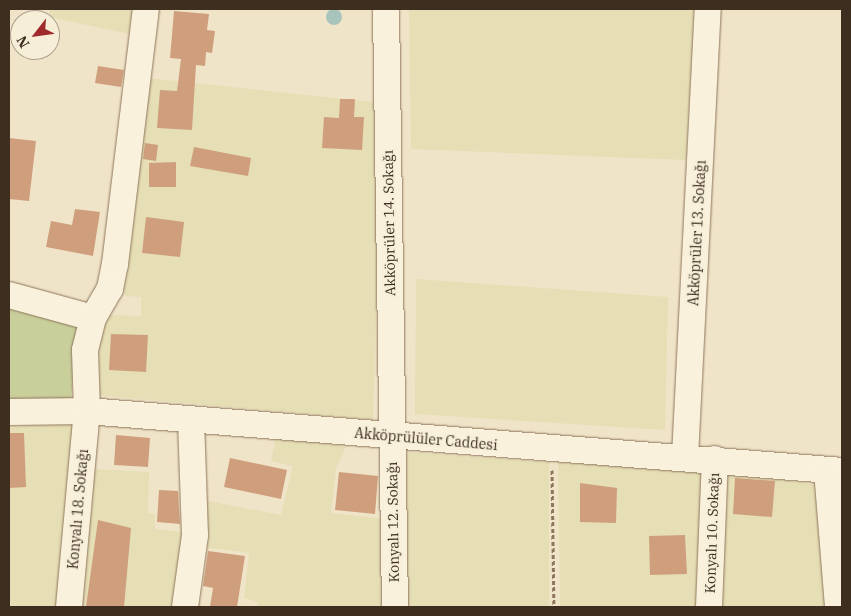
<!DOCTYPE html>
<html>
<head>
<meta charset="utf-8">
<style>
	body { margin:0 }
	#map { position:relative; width:851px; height:616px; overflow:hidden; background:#f0e4c8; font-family:"IBM Plex Serif",serif }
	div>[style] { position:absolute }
	.farmland>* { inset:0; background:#e6deb5 }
	.green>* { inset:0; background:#c9cf9b }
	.water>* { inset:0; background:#a9c4bc }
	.round { border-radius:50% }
	.building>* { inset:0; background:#cf9f7d }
	.path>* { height:3px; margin-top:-1.5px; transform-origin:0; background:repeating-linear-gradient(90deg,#8d765c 0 4px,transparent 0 6.5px) }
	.roads { filter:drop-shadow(0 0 1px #8d765c) drop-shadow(0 0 1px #8d765c) }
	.minor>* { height:26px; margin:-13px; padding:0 13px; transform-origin:13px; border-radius:13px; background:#faf1dc }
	span { translate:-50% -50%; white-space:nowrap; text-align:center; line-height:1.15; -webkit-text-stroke:4px #f7eed8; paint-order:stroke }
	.street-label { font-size:14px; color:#3d2e20 }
	.frame { position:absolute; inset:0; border:10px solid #3d2e20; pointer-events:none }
	.north { position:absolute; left:10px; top:10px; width:50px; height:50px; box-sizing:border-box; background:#f7eed8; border:1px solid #ada18e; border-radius:50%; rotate:240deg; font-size:14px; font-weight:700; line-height:20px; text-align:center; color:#3d2e20 }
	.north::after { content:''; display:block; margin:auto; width:18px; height:22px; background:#9e2a2b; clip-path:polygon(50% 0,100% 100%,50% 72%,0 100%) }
</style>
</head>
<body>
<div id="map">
	<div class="farmland">
		<div style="clip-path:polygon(50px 9px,134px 9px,130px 34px,49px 17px)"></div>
		<div style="clip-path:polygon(409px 9px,695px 9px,686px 160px,411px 149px)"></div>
		<div style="clip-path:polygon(147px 78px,382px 103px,373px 420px,96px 395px,93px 353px,100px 320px,111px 315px,141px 316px,141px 297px,126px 296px,121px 288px)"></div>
		<div style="clip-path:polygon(416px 279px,668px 297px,665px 430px,415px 414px)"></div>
		<div style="clip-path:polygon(78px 423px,59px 607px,9px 607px,9px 426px)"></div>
		<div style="clip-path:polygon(276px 437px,346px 445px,336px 469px,331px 513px,384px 519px,386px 607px,257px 607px,258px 602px,244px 598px,249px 553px,204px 547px,203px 500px,281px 515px,293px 466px,271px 461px)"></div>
		<div style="clip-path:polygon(405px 452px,549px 462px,549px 607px,406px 607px)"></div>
		<div style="clip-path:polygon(558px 459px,705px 466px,700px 607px,560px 607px)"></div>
		<div style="clip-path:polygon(94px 469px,149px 472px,148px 513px,155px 514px,155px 529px,188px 533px,177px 607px,78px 607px)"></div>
		<div style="clip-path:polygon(722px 470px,818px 485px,828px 607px,717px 607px)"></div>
	</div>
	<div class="green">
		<div style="clip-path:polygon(9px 308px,77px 327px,71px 400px,9px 401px)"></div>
	</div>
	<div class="water">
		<div class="round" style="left:326px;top:9px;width:16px;height:16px"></div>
	</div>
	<div class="building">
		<div style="clip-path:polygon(174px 11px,209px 14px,207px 30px,215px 31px,212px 53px,206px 52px,205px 66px,196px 65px,192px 130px,157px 128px,160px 90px,177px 91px,181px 59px,170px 58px)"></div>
		<div style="clip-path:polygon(98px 66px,124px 70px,121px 87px,95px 83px)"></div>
		<div style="clip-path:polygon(340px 99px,355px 99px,354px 117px,364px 117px,362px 150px,322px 148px,324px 117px,339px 118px)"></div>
		<div style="clip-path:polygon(9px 138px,36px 141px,29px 201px,9px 199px)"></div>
		<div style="clip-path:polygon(145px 143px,158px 145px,156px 161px,143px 159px)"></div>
		<div style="clip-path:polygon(194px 147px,251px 158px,248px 176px,190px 166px)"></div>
		<div style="clip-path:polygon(176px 162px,176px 187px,149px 187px,149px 163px)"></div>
		<div style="clip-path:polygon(75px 209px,100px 212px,93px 256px,46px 247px,51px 221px,72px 225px)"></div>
		<div style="clip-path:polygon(146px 217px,184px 222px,180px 257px,142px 253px)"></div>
		<div style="clip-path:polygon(111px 334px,148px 335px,146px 372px,109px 370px)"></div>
		<div style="clip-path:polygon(9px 433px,24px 433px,26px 487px,9px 488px)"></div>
		<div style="clip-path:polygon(116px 435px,150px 438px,148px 467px,114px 465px)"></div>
		<div style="clip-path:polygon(230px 458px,287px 470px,281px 499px,224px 487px)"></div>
		<div style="clip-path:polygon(339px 472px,378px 476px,375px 514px,335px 510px)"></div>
		<div style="clip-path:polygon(735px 478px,775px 481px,772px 517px,733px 514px)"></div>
		<div style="clip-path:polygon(580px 483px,617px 488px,616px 523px,580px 522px)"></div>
		<div style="clip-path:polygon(159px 490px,178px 491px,180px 524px,157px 522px)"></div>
		<div style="clip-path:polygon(98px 520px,131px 528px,124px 607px,86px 607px)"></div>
		<div style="clip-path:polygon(685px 535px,687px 574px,650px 575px,649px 536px)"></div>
		<div style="clip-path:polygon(208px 551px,245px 556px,237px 607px,210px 607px,213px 588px,203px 586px)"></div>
	</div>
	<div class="path">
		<div style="left:552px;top:470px;width:137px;rotate:89.2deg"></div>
	</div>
	<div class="roads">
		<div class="minor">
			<div style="left:386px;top:9px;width:598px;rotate:89.14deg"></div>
			<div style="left:9px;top:295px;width:87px;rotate:15.3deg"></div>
			<div style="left:9px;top:412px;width:78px;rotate:-0.7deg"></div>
			<div style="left:87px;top:411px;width:757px;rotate:4.54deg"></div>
			<div style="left:685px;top:457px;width:449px;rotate:-87.1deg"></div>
			<div style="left:827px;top:470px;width:137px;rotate:85.4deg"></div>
			<div style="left:69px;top:607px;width:197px;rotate:-84.8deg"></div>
			<div style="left:87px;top:411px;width:61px;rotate:-91.9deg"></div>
			<div style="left:85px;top:350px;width:33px;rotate:-76deg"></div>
			<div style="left:93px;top:318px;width:34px;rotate:-60deg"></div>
			<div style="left:110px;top:289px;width:25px;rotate:-79deg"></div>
			<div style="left:115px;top:264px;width:257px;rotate:-83.1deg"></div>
			<div style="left:185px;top:607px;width:73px;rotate:-82.1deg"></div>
			<div style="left:195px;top:535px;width:115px;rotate:-92deg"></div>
			<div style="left:709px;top:607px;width:148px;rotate:-87.7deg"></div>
		</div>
	</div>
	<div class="street-label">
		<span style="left:389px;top:223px;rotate:-91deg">Akköprüler 14. Sokağı</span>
		<span style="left:697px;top:233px;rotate:-87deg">Akköprüler 13. Sokağı</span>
		<span style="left:426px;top:439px;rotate:5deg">Akköprülüler Caddesi</span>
		<span style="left:78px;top:509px;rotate:-85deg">Konyalı 18. Sokağı</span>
		<span style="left:393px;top:522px;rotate:-91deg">Konyalı 12. Sokağı</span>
		<span style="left:712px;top:533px;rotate:-88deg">Konyalı 10. Sokağı</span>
	</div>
	<div class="frame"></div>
	<div class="north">N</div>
</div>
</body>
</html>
